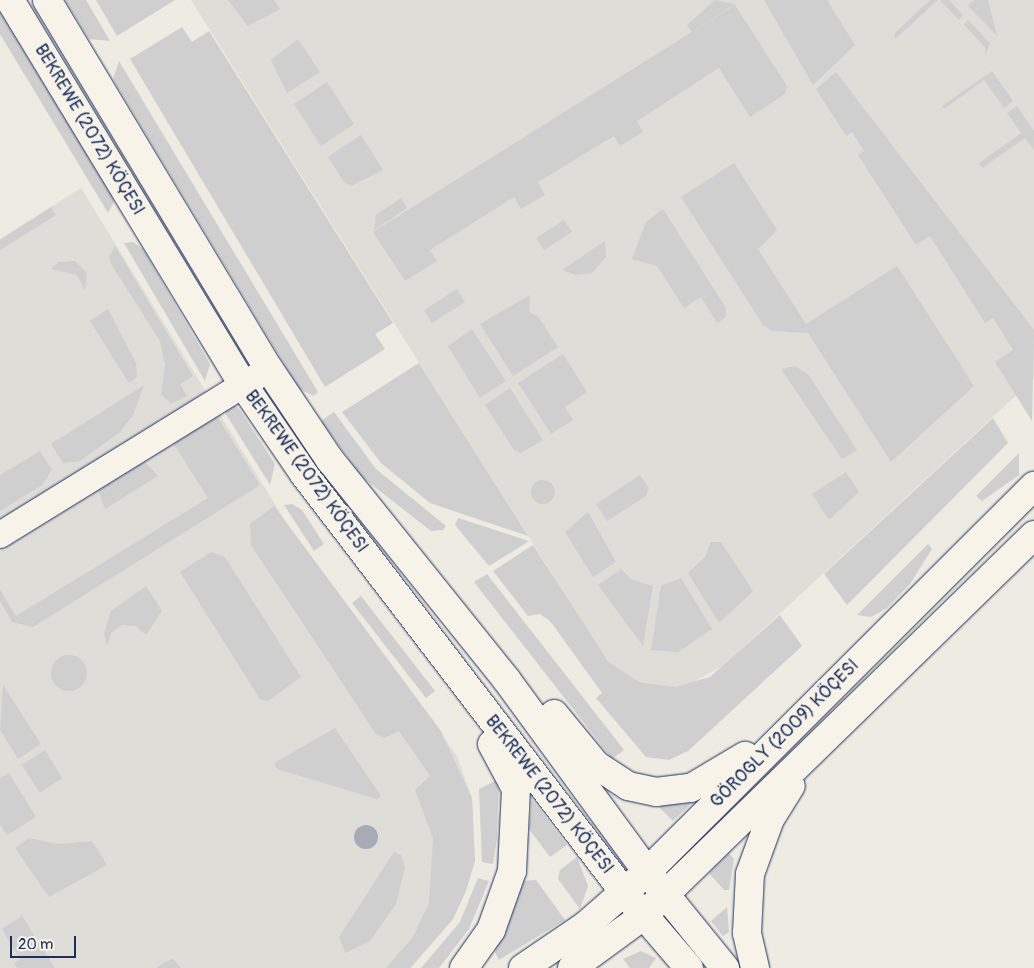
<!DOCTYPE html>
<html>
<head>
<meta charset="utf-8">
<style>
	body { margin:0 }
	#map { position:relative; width:1034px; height:968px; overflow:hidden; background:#eeebe2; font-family:Pangolin,sans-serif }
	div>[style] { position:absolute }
	.built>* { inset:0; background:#deddd8 }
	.green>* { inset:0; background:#cfcfcf }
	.round { border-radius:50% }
	.water>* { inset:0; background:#a6abb5 }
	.roads { filter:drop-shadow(0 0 1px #1b2f5e) drop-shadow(0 0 1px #1b2f5e) }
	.minor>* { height:26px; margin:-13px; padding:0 13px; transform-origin:13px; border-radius:13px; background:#f7f3e8 }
	.secondary>* { height:28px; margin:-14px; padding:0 14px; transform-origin:14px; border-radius:14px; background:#f7f3e8 }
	span { translate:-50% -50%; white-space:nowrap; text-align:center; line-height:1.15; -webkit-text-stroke:5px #f7f3e8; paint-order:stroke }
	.street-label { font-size:18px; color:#1b2f5e }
	.scale { position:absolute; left:10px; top:936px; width:66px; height:22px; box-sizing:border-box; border:2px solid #1b2f5e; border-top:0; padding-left:6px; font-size:15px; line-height:18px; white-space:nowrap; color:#1b2f5e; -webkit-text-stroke:4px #f7f3e8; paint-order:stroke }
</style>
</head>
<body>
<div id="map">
	<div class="built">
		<div style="clip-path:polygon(191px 0,1034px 0,1034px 379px,724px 665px,692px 683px,674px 687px,639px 682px,609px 661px,598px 647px)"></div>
		<div style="clip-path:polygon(81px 188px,305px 553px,457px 756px,472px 798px,475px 861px,453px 919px,411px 968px,0 968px,0 239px)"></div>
	</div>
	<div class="green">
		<div style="clip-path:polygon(65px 0,86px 0,110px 41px,89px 39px)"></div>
		<div style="clip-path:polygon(96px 0,175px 0,117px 36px)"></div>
		<div style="clip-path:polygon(228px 0,274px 0,280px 9px,248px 26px)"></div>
		<div style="clip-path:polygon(715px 0,735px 4px,692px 32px,687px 25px)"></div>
		<div style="clip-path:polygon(764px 0,827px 0,855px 45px,813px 85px)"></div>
		<div style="clip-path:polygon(930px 0,938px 0,895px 39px,894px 34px)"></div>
		<div style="clip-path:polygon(940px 0,949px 0,963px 15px,959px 20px)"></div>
		<div style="clip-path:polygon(974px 0,988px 0,997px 36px,968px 6px)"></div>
		<div style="clip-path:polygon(735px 5px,787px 86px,785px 94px,750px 117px,719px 68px,637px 121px,643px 132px,620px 146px,614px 136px,538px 182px,545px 195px,521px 209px,514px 197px,430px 250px,437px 261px,405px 281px,373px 232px)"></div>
		<div style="clip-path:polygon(0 12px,112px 194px,114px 202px,108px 213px,0 34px)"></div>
		<div style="clip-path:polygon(968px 20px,990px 43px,985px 56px,985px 47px,964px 25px)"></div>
		<div style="clip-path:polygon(182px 27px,192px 42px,209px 31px,393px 323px,375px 334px,385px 349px,325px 387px,130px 59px)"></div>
		<div style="clip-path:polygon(298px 39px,320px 72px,287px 93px,271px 60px)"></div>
		<div style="clip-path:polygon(119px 61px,318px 392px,314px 396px,299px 389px,113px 79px)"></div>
		<div style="clip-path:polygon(992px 71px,1013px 101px,1004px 108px,984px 80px,944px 109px,942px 106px)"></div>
		<div style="clip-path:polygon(836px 72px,1034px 330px,1032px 421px,995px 362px,1013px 350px,993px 318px,985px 323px,930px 236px,916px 245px,858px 155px,864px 151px,852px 132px,846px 136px,816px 89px)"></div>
		<div style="clip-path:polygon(327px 82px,354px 124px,321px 146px,294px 104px)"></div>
		<div style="clip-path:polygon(1017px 106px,1034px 131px,1034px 150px,1025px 138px,982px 168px,979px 163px,1021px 133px,1007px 113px)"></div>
		<div style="clip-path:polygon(361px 135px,383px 170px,351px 186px,344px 182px,328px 157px)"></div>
		<div style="clip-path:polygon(734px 163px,777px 230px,758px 249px,806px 324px,897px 266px,969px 378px,961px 384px,969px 379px,974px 386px,891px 462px,808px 333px,772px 331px,763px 325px,681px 197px)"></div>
		<div style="clip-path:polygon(401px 198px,407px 208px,374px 230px,376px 215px)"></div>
		<div style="clip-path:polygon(51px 207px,56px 215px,0 250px,0 240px)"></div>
		<div style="clip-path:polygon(663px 209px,726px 308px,726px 317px,717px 323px,701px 297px,684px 308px,657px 266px,632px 259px,646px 222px)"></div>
		<div style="clip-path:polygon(564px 220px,572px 232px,544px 250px,536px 238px)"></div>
		<div style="clip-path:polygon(605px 241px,606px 257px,592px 273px,575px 275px,562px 270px)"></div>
		<div style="clip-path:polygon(133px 242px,143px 249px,210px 364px,205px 381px,124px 243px)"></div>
		<div style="clip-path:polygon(115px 246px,193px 376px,180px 384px,187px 396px,171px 404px,161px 394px,165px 365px,160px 341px,111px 264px,109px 257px)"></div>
		<div style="clip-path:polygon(75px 261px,87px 273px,85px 290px,77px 275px,51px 269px,58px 262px)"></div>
		<div style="clip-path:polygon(457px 289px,465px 302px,432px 323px,424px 310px)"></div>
		<div style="clip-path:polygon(530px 295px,529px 312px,538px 316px,558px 347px,513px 376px,480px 324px)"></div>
		<div style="clip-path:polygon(108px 309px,136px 363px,137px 377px,129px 383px,90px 321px)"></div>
		<div style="clip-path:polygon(472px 329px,506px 381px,480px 398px,448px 346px)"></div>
		<div style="clip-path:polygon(563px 354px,587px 392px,565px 407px,573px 420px,551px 434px,518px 383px)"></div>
		<div style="clip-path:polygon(419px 363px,528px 536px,430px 503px,381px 463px,342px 412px)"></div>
		<div style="clip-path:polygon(795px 366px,808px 374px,857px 450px,842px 459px,781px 369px)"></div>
		<div style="clip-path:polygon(144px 385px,133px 415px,119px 433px,80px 461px,63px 463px,51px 444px)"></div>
		<div style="clip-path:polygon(510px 388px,543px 440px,521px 453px,514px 450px,485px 405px)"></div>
		<div style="clip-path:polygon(219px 403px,232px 403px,240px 410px,275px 464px,270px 485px)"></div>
		<div style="clip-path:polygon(214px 411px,260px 485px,33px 627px,12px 622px,0 601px,0 590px,16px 616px,208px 498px,173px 443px)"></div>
		<div style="clip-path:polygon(334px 412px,376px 469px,446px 526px,443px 530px,431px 531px,362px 477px,321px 421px)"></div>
		<div style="clip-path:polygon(993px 418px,1008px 443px,847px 605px,824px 574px)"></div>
		<div style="clip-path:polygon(40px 451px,52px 470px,42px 485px,0 511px,0 475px)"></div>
		<div style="clip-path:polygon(1019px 453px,1019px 475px,982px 501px,976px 496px)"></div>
		<div style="clip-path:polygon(143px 460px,158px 476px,105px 509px,97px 487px)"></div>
		<div style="clip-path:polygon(846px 472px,859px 492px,829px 520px,812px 494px)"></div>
		<div style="clip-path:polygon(640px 475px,649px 488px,646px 496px,607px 521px,596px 504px)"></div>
		<div class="round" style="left:531px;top:480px;width:24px;height:24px"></div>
		<div style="clip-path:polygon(292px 504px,302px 510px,324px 544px,314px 551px,284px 505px)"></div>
		<div style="clip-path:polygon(274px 506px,441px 731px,472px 798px,475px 861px,466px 891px,453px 919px,410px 968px,386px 968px,413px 937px,429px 903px,433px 838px,415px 790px,430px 776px,399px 731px,385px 738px,376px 734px,251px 545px,250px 524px)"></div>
		<div style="clip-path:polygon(588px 512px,616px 562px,593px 577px,565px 532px)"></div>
		<div style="clip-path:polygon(458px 518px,529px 541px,489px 566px,455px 525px)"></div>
		<div style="clip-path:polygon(711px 542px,721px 542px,753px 591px,719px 623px,688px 573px,705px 557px)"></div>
		<div style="clip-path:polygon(928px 544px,932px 549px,910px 584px,887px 608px,871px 617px,857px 615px)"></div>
		<div style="clip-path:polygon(533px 545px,608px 661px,639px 682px,675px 687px,710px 677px,780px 615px,802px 646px,688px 751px,669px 760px,646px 757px,596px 698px,602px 693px,550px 621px,540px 614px,528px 616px,493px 571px)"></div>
		<div style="clip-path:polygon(211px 552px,225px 557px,301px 677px,268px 701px,260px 699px,180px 572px)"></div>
		<div style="clip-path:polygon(621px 569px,632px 580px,653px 586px,643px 646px,598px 585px)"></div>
		<div style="clip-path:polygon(487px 574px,624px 750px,612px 759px,474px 582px)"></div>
		<div style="clip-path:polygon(681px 578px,712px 629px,678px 652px,651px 650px,661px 586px)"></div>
		<div style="clip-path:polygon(146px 586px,162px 611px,146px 635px,136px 626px,122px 625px,111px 633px,107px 646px,104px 633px,111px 611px)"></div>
		<div style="clip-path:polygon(361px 596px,435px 691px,426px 698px,352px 603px)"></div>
		<div class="round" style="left:51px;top:655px;width:36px;height:36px"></div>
		<div style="clip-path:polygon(3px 685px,41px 744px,18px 759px,0 730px)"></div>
		<div style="clip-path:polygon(335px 728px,381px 796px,377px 799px,277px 769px,274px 763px)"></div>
		<div style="clip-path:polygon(45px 750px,62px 778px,40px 793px,22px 765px)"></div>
		<div style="clip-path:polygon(9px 773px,36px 817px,7px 835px,0 824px,0 778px)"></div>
		<div style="clip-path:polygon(499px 779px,497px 838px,493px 864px,482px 862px,479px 789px)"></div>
		<div style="clip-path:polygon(532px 799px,567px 845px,550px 857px,529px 829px)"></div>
		<div style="clip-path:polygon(695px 800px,673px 821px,655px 803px)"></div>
		<div style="clip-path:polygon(29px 838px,58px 844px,92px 841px,107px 865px,49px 897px,15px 848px)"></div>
		<div style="clip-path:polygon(394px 852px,401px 855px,405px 867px,396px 904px,370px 941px,345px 953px,339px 937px)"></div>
		<div style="clip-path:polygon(729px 853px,734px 859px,729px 890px,724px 890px,709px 873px)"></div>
		<div style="clip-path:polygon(577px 857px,588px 886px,580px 909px,558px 879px,560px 870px)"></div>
		<div style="clip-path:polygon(478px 878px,489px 881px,469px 929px,439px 968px,421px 968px,460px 922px)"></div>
		<div style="clip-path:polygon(536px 880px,565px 920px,499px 960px,495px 952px,521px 881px)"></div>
		<div style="clip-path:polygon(727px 907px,729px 932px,723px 936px,711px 921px)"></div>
		<div style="clip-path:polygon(22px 916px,55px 968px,17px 968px,14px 964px,20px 959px,2px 929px)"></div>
		<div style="clip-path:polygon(641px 951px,656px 958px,649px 968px,630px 968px,623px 959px)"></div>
		<div style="clip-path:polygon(173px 959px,181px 968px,156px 968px,167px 961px)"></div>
	</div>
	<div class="water">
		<div class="round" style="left:354px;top:825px;width:24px;height:24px"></div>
	</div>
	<div class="roads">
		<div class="minor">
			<div style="left:0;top:535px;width:316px;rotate:-31.7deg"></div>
		</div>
		<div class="secondary">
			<div style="left:10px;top:0;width:448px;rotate:58.8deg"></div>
			<div style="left:242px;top:383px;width:110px;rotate:55.7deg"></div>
			<div style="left:304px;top:474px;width:526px;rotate:52.56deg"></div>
			<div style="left:624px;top:892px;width:100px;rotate:49.5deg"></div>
			<div style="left:47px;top:0;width:431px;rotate:59deg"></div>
			<div style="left:269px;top:369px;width:110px;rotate:56.2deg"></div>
			<div style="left:330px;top:460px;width:281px;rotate:51.2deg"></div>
			<div style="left:506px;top:679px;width:239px;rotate:53.8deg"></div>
			<div style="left:647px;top:872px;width:124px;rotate:50.9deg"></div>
			<div style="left:554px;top:714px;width:66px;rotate:50.5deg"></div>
			<div style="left:596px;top:765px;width:38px;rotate:33deg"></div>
			<div style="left:628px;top:786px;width:29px;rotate:12deg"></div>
			<div style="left:656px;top:792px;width:35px;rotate:-7deg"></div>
			<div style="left:691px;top:788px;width:63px;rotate:-30.7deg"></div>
			<div style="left:464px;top:968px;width:47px;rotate:-54.6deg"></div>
			<div style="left:491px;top:930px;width:63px;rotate:-70.4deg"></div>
			<div style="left:512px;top:871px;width:82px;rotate:-87.2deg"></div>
			<div style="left:516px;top:789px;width:51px;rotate:-118.1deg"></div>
			<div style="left:523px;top:968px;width:75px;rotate:-34.1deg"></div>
			<div style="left:585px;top:926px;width:82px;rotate:-41.1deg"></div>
			<div style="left:647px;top:872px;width:547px;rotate:-44.93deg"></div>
			<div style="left:572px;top:968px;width:88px;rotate:-36.2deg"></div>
			<div style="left:643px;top:916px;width:546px;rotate:-44.26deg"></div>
			<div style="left:755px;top:968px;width:36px;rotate:-103deg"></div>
			<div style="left:747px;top:933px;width:59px;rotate:-87.1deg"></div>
			<div style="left:750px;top:874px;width:59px;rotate:-70deg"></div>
			<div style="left:770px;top:819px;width:39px;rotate:-58deg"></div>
		</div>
	</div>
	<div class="street-label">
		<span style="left:89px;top:130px;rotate:59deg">BEKREWE (2072) KÖÇESI</span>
		<span style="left:306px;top:472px;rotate:54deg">BEKREWE (2072) KÖÇESI</span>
		<span style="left:785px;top:734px;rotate:-45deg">GÖROGLY (2009) KÖÇESI</span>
		<span style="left:549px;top:795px;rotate:52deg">BEKREWE (2072) KÖÇESI</span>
	</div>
	<div class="scale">20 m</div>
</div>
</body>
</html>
